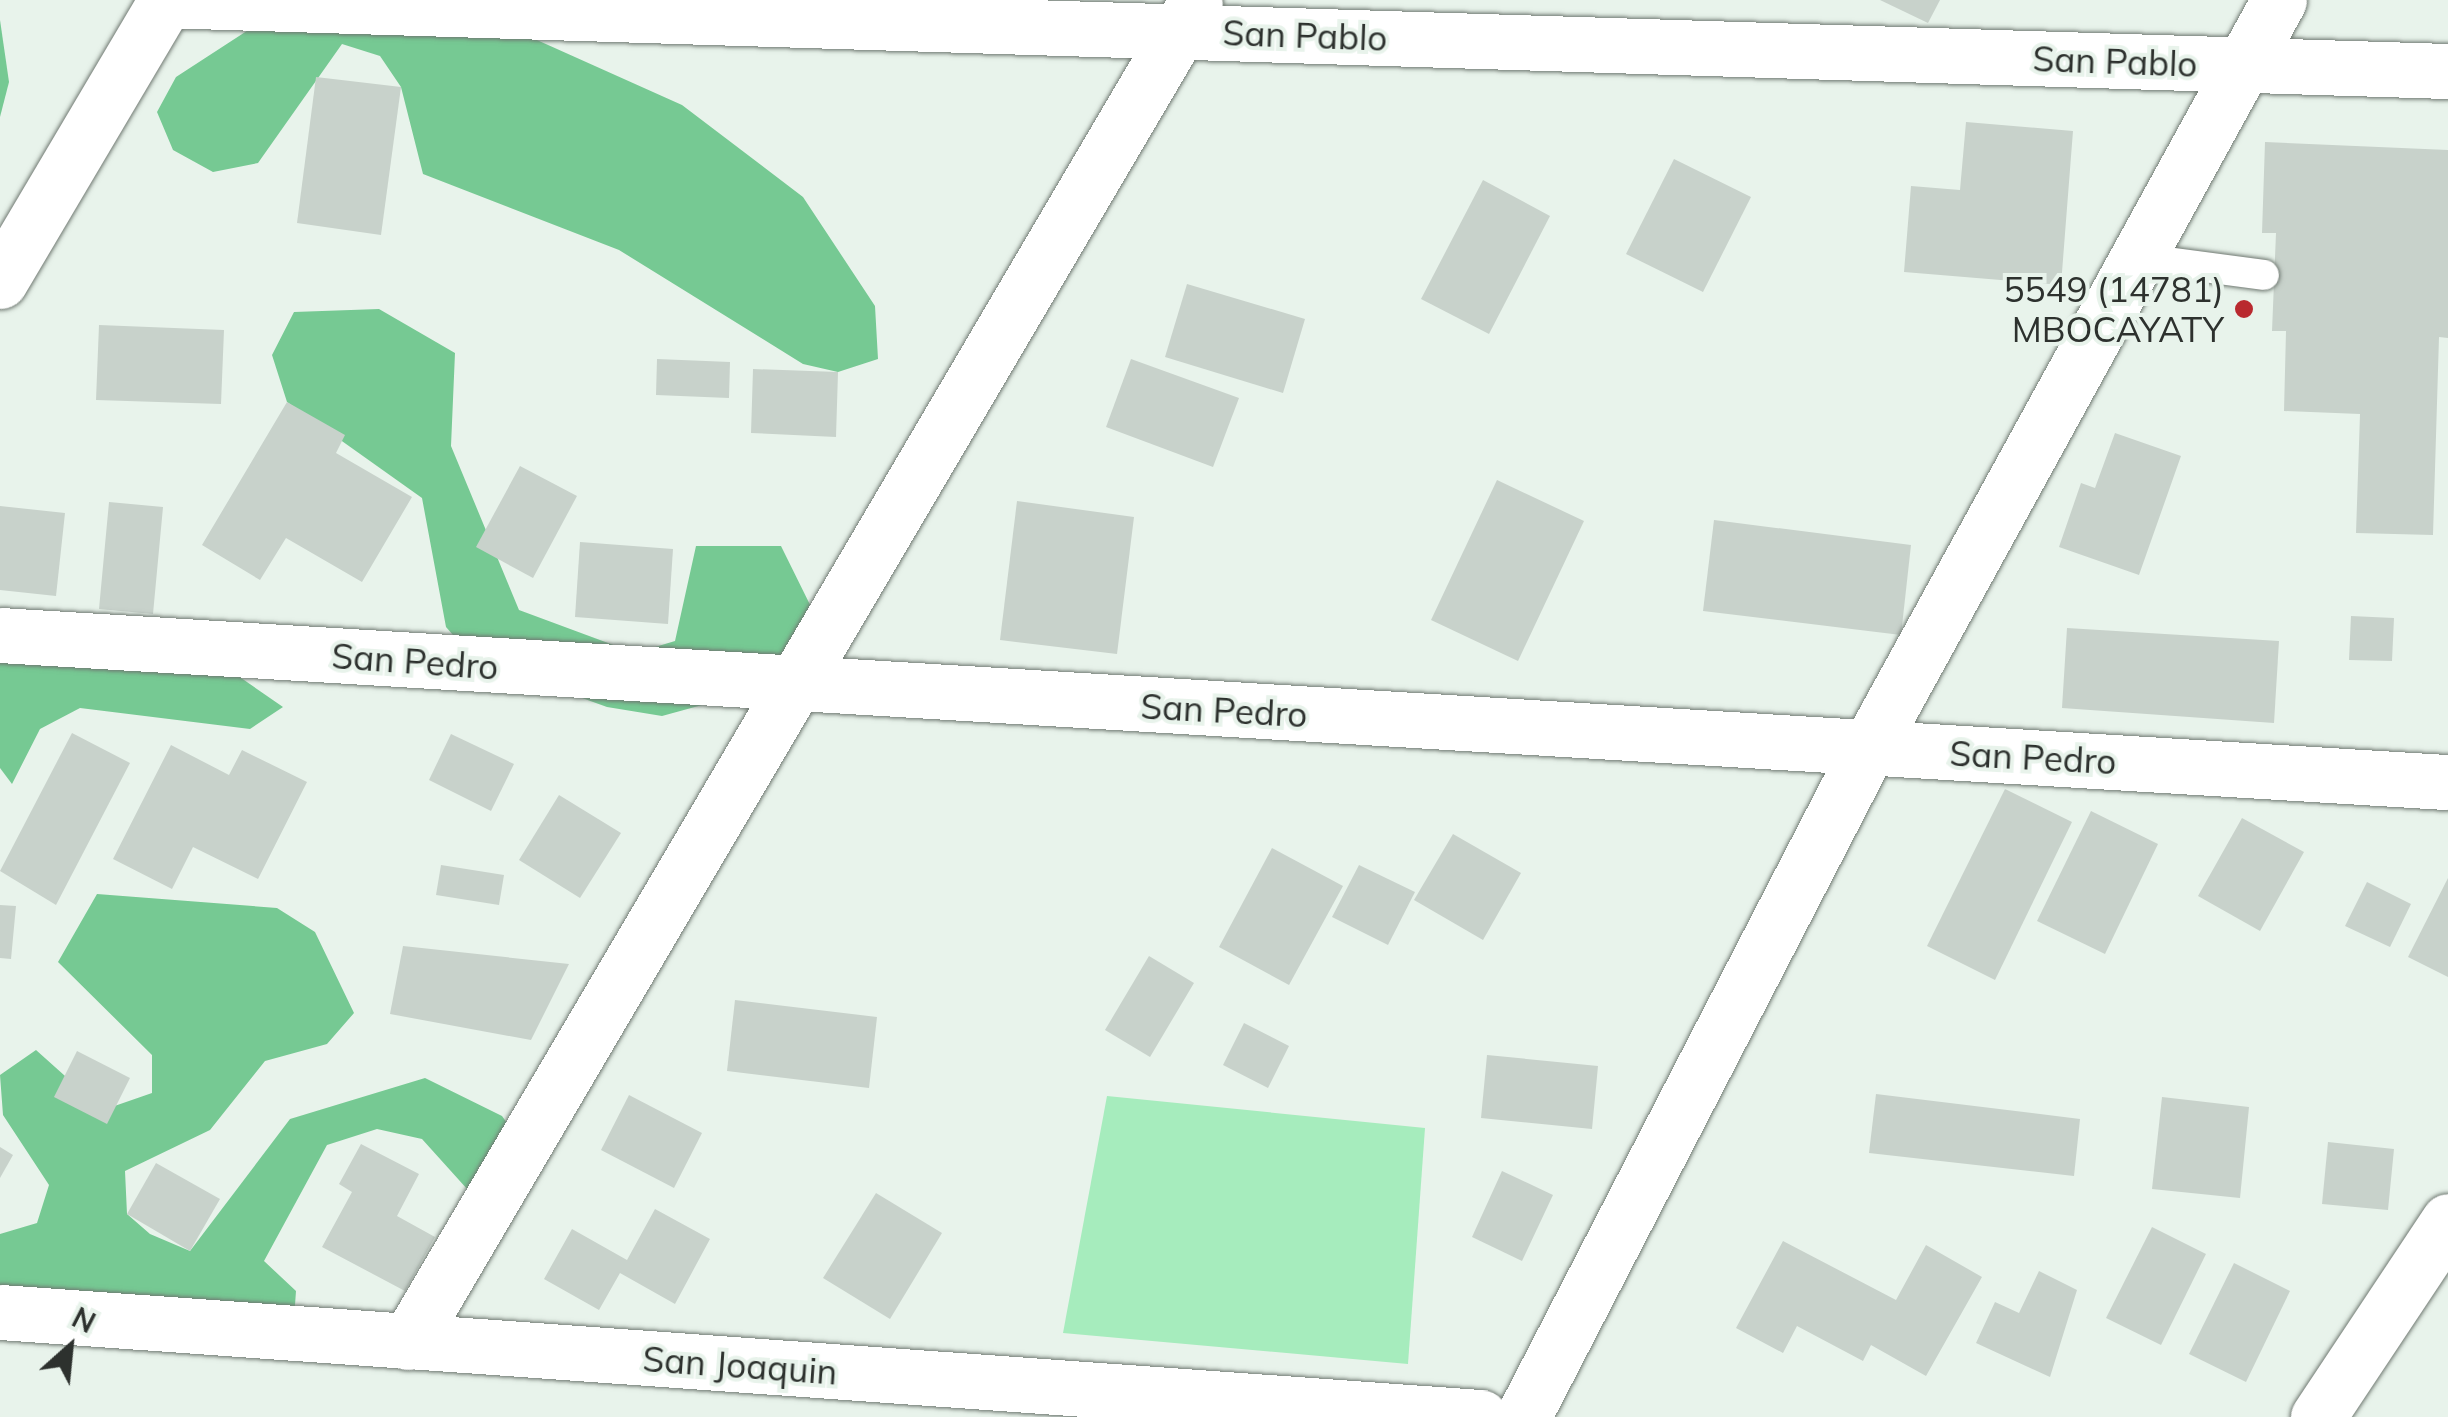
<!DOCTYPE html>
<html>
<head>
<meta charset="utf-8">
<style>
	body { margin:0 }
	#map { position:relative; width:2448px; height:1417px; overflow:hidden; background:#e8f3eb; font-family:Mulish,sans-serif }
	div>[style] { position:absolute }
	.green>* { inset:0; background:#a6ecbd }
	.forest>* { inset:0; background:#76c993 }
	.building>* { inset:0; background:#c8d2cb }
	.roads { filter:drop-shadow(0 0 2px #707972) drop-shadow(0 0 2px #707972) }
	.lane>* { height:30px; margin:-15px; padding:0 15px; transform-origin:15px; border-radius:15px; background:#fff }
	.street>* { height:55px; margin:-27.5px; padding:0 27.5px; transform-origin:27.5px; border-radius:27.5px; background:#fff }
	.dots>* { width:28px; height:28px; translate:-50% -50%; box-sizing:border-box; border:5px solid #e8f3eb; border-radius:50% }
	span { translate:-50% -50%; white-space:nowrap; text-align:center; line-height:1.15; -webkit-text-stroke:8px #e8f3eb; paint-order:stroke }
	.street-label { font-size:35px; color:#2d312e }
	.poi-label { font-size:35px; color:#2d312e }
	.right { translate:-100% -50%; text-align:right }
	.north { position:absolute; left:20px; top:1297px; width:100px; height:100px; -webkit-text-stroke:8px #e8f3eb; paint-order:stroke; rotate:27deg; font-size:28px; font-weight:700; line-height:40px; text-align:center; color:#2d312e }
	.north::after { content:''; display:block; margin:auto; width:35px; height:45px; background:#2d312e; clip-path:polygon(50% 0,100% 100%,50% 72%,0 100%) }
</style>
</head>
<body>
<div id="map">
	<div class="green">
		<div style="clip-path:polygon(1107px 1096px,1425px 1128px,1408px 1364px,1063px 1333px)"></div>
	</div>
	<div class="forest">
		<div style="clip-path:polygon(290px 3px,528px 36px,682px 105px,803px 197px,875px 306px,878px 359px,838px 372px,803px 364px,619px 250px,423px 174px,401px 87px,380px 56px,342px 44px,258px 163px,213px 172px,173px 150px,157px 112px,176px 77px)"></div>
		<div style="clip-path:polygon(0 20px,9px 82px,0 117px)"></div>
		<div style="clip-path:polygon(379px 309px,455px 353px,451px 446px,519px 610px,635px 653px,675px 641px,696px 546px,781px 546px,821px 627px,808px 676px,662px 716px,607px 707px,474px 659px,446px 627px,422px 498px,287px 402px,272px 355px,294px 312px)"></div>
		<div style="clip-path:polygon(0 655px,218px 662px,283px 707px,250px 729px,80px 708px,40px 729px,12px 784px,0 768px)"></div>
		<div style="clip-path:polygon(97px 894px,277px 908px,315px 932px,354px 1013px,327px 1044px,265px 1061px,210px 1130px,125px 1171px,127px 1214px,150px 1234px,190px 1251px,290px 1119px,425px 1078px,502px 1116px,531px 1157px,477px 1200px,422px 1139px,377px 1129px,327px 1145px,264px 1261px,296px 1291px,293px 1333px,0 1292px,0 1234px,37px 1223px,49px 1185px,3px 1115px,0 1075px,36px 1050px,103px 1110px,152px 1093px,152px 1055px,58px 962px)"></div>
	</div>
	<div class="building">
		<div style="clip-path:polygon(1880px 0,1940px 0,1928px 23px)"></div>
		<div style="clip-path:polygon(316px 77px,401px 87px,381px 235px,297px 223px)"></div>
		<div style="clip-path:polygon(1966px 122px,2073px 131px,2061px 285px,1904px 272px,1911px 186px,1960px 190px)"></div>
		<div style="clip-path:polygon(2265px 142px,2448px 150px,2448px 338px,2439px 337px,2433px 535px,2356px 533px,2360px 414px,2284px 411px,2286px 331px,2272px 331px,2276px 233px,2262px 233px)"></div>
		<div style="clip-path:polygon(1674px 159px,1751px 197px,1703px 292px,1626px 254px)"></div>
		<div style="clip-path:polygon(1483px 180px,1550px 216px,1489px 334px,1421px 299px)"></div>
		<div style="clip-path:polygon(1187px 284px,1305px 319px,1283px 393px,1165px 357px)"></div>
		<div style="clip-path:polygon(99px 325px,224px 330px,221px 404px,96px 400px)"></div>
		<div style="clip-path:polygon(657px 359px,730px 362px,729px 398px,656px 395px)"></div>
		<div style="clip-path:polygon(1131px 359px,1239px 398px,1213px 467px,1106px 427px)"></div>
		<div style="clip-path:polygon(753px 369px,838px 372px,836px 437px,751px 433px)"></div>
		<div style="clip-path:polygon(287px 402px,345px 435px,336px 453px,412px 497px,362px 582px,286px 538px,260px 580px,202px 545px)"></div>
		<div style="clip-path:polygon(2115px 433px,2181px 456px,2139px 575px,2059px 547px,2081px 483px,2095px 488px)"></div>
		<div style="clip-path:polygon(520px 466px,577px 496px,533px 578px,476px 547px)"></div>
		<div style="clip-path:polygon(1497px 480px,1584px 521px,1518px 661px,1431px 620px)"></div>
		<div style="clip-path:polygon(1017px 501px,1134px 517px,1117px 654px,1000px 640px)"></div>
		<div style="clip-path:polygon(109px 502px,163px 507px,153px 614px,99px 609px)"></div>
		<div style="clip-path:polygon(0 506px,65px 513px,56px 596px,0 590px)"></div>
		<div style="clip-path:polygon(1714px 520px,1911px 545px,1901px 635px,1703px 611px)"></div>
		<div style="clip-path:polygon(580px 542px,673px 549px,668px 624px,575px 617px)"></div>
		<div style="clip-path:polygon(2351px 616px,2394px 618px,2392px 661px,2349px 660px)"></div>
		<div style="clip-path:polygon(2067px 628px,2279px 641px,2274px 723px,2062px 708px)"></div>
		<div style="clip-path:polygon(72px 733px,130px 763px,56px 905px,0 871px)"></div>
		<div style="clip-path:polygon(451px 734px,514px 764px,491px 811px,429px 780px)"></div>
		<div style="clip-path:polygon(171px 745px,229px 775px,242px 750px,307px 782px,258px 879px,193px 847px,172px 889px,113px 859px)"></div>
		<div style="clip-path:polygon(2005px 789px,2072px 822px,1995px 980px,1927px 946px)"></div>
		<div style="clip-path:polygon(559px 795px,621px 833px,580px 898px,519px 860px)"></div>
		<div style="clip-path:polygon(2091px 811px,2158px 844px,2105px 954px,2037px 921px)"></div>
		<div style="clip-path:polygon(2242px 818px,2304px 852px,2260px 931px,2198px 896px)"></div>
		<div style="clip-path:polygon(1453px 834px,1521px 873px,1483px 940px,1414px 900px)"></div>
		<div style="clip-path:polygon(1272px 848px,1343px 886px,1289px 985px,1219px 947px)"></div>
		<div style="clip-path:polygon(441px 865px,504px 875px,499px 905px,436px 895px)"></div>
		<div style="clip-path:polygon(1359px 865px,1415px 892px,1388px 945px,1332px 917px)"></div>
		<div style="clip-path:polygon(2448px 878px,2448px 977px,2408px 957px)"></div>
		<div style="clip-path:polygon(2367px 882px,2411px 904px,2390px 947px,2345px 926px)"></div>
		<div style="clip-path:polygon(0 905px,16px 906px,11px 959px,0 958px)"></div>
		<div style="clip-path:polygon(403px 946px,569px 964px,531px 1040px,390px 1014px)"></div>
		<div style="clip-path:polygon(1149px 956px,1194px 983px,1150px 1057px,1105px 1030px)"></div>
		<div style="clip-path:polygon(735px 1000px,877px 1017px,869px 1088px,727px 1071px)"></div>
		<div style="clip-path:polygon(1244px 1023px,1289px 1046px,1268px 1088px,1223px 1065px)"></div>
		<div style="clip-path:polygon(77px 1051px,130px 1078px,107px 1124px,54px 1097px)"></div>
		<div style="clip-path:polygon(1487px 1055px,1598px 1066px,1592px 1129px,1481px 1118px)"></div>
		<div style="clip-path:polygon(1876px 1094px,2080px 1119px,2074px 1176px,1869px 1153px)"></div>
		<div style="clip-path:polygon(629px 1095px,702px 1133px,674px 1188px,601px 1150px)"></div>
		<div style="clip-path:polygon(2162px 1097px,2249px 1107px,2240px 1198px,2152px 1189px)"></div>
		<div style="clip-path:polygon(2328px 1142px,2394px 1149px,2388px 1210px,2322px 1204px)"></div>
		<div style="clip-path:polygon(361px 1144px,419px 1174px,397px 1216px,435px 1237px,405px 1291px,322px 1247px,352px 1192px,339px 1184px)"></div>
		<div style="clip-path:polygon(0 1147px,13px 1155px,0 1178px)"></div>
		<div style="clip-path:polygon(156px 1163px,220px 1199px,190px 1251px,127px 1214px)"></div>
		<div style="clip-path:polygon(1502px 1171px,1553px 1195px,1522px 1261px,1472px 1237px)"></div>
		<div style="clip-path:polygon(876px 1193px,942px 1233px,890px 1319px,823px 1278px)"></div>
		<div style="clip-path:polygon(655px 1209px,710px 1239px,675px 1304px,620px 1273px,599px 1310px,544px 1279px,572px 1229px,627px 1260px)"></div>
		<div style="clip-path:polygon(2152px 1227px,2206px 1254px,2161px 1345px,2106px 1318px)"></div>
		<div style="clip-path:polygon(1783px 1241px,1896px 1300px,1926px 1245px,1982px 1277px,1926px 1376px,1871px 1345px,1863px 1361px,1797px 1326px,1783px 1353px,1736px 1328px)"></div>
		<div style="clip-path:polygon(2234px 1263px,2290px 1291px,2246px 1382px,2189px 1354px)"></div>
		<div style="clip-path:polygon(2039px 1271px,2077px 1290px,2050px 1377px,1976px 1343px,1995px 1302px,2019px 1313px)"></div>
	</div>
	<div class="roads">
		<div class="lane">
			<div style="left:2137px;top:258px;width:128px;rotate:7.6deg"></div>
		</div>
		<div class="street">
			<div style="left:162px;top:0;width:2287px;rotate:1.78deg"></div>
			<div style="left:0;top:281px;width:326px;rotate:-59.4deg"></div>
			<div style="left:0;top:635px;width:2452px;rotate:3.44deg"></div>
			<div style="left:0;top:1312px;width:1484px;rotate:4.06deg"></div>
			<div style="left:408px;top:1342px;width:1552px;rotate:-59.54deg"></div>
			<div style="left:1523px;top:1417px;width:754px;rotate:-62.69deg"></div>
			<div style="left:1869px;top:747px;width:852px;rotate:-61.24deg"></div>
			<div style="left:2318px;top:1417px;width:235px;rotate:-56.4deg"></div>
		</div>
	</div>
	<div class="dots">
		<div style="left:2244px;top:309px;background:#b9292f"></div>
	</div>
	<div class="street-label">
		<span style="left:1305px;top:35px;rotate:2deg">San Pablo</span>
		<span style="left:2115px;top:61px;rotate:2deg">San Pablo</span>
		<span style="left:415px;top:661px;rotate:4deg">San Pedro</span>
		<span style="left:1224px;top:710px;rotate:3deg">San Pedro</span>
		<span style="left:2033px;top:757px;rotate:3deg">San Pedro</span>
		<span style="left:740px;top:1365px;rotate:4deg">San Joaquin</span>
	</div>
	<div class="poi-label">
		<span class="right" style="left:2224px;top:309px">5549 (14781)<br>MBOCAYATY</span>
	</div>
	<div class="north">N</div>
</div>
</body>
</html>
